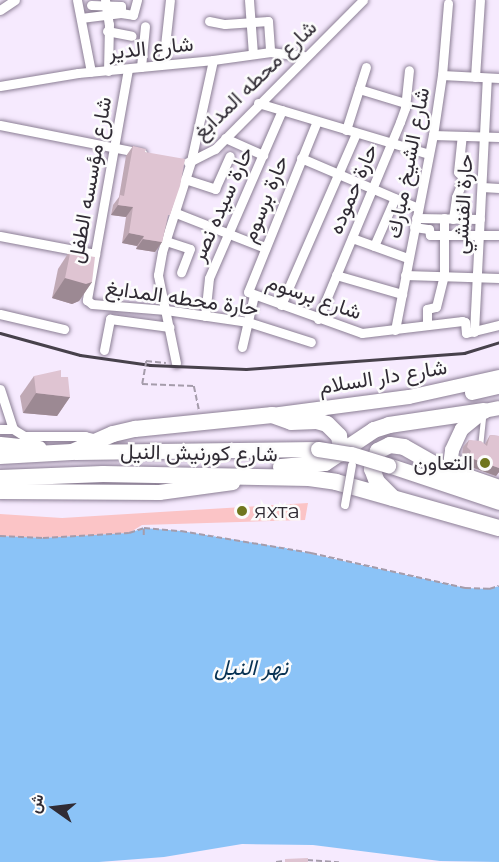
<!DOCTYPE html>
<html>
<head>
<meta charset="utf-8">
<style>
	body { margin:0 }
	#map { position:relative; width:499px; height:862px; overflow:hidden; background:#f6eafe; font-family:Montserrat,Vazirmatn,sans-serif }
	div>[style] { position:absolute }
	.green>* { inset:0; background:#fbc4c6 }
	.water>* { inset:0; background:#8bc3f7 }
	.path>* { height:1.5px; margin-top:-0.75px; transform-origin:0; background:repeating-linear-gradient(90deg,#a59cab 0 6px,transparent 0 9px) }
	.roads { filter:drop-shadow(0 0 2px #8b7e94) drop-shadow(0 0 2px #8b7e94) }
	.service>* { height:4.5px; margin:-2.25px; padding:0 2.25px; transform-origin:2.25px; border-radius:2.25px; background:#fff }
	.minor>* { height:9px; margin:-4.5px; padding:0 4.5px; transform-origin:4.5px; border-radius:4.5px; background:#fff }
	.secondary>* { height:14px; margin:-7px; padding:0 7px; transform-origin:7px; border-radius:7px; background:#fff }
	.primary>* { height:15px; margin:-7.5px; padding:0 7.5px; transform-origin:7.5px; border-radius:7.5px; background:#fff }
	.trunk>* { height:16px; margin:-8px; padding:0 8px; transform-origin:8px; border-radius:8px; background:#fff }
	.rail>* { height:3px; margin:-1.5px; padding:0 1.5px; transform-origin:1.5px; border-radius:1.5px; background:#47414b }
	.path-bridge>* { height:1.5px; margin-top:-0.75px; transform-origin:0; background:repeating-linear-gradient(90deg,#a59cab 0 6px,transparent 0 9px) }
	.bridges { filter:drop-shadow(0 0 2px #8b7e94) drop-shadow(0 0 2px #8b7e94) }
	.pedestrian-bridge>* { height:8px; margin:-4px; padding:0 4px; transform-origin:4px; border-radius:4px; background:#fff }
	.primary-bridge>* { height:15px; margin:-7.5px; padding:0 7.5px; transform-origin:7.5px; border-radius:7.5px; background:#fff }
	.wall>* { inset:0; background:#c0a9b5 }
	.shaded-wall>* { inset:0; background:#9c8993 }
	.building>* { inset:0; background:#dfc4d2 }
	.dots>* { width:16px; height:16px; translate:-50% -50%; box-sizing:border-box; border:3px solid #fcfcfc; border-radius:50% }
	span { translate:-50% -50%; white-space:nowrap; text-align:center; line-height:1.15; -webkit-text-stroke:5px #fcfcfc; paint-order:stroke }
	.street-label { font-size:21px; color:#302b34 }
	.poi-label { font-size:21px; color:#302b34 }
	.right { translate:-100% -50%; text-align:right }
	.left { translate:0 -50%; text-align:left }
	.water-label { font-size:22px; color:#083253; font-style:italic }
	.north { position:absolute; left:24px; top:778px; width:60px; height:60px; -webkit-text-stroke:4px #fcfcfc; paint-order:stroke; rotate:284deg; font-size:16px; font-weight:700; line-height:24px; text-align:center; color:#302b34 }
	.north::after { content:''; display:block; margin:auto; width:21px; height:27px; background:#302b34; clip-path:polygon(50% 0,100% 100%,50% 72%,0 100%) }
</style>
</head>
<body>
<div id="map">
	<div class="green">
		<div style="clip-path:polygon(308px 503px,305px 520px,142px 525px,129px 533px,43px 538px,0 536px,0 514px,62px 518px)"></div>
	</div>
	<div class="water">
		<div style="clip-path:polygon(144px 528px,181px 531px,285px 548px,465px 588px,489px 589px,499px 586px,499px 862px,440px 861px,313px 845px,242px 844px,164px 857px,99px 862px,0 862px,0 536px,43px 538px,129px 533px)"></div>
	</div>
	<div class="path">
		<div style="left:146px;top:361px;width:20px;rotate:6deg"></div>
		<div style="left:142px;top:384px;width:52px;rotate:2.2deg"></div>
		<div style="left:194px;top:386px;width:25px;rotate:78deg"></div>
		<div style="left:144px;top:529px;width:9px;rotate:90deg"></div>
		<div style="left:0;top:536px;width:43px;rotate:2.7deg"></div>
		<div style="left:43px;top:538px;width:86px;rotate:-3.3deg"></div>
		<div style="left:129px;top:533px;width:16px;rotate:-18deg"></div>
		<div style="left:144px;top:528px;width:37px;rotate:5deg"></div>
		<div style="left:181px;top:531px;width:132px;rotate:9.6deg"></div>
		<div style="left:311px;top:553px;width:158px;rotate:12.8deg"></div>
		<div style="left:465px;top:588px;width:24px;rotate:2deg"></div>
		<div style="left:489px;top:589px;width:10px;rotate:-17deg"></div>
		<div style="left:307px;top:860px;width:32px;rotate:4deg"></div>
		<div style="left:276px;top:862px;width:8px;rotate:-7deg"></div>
	</div>
	<div class="roads">
		<div class="service">
			<div style="left:480px;top:447px;width:31px;rotate:-84deg"></div>
			<div style="left:455px;top:468px;width:11px;rotate:-56deg"></div>
		</div>
		<div class="minor">
			<div style="left:77px;top:0;width:73px;rotate:79deg"></div>
			<div style="left:105px;top:0;width:24px;rotate:81deg"></div>
			<div style="left:109px;top:24px;width:47px;rotate:91.2deg"></div>
			<div style="left:249px;top:0;width:54px;rotate:85.8deg"></div>
			<div style="left:91px;top:5px;width:30px;rotate:2deg"></div>
			<div style="left:121px;top:6px;width:7px;rotate:90deg"></div>
			<div style="left:0;top:10px;width:18px;rotate:-34deg"></div>
			<div style="left:81px;top:18px;width:40px;rotate:-7.1deg"></div>
			<div style="left:121px;top:13px;width:12px;rotate:9deg"></div>
			<div style="left:133px;top:15px;width:16px;rotate:-75deg"></div>
			<div style="left:209px;top:21px;width:16px;rotate:11deg"></div>
			<div style="left:225px;top:24px;width:43px;rotate:-4deg"></div>
			<div style="left:268px;top:21px;width:31px;rotate:86deg"></div>
			<div style="left:107px;top:31px;width:25px;rotate:11deg"></div>
			<div style="left:163px;top:64px;width:64px;rotate:-83.8deg"></div>
			<div style="left:141px;top:67px;width:41px;rotate:-84.4deg"></div>
			<div style="left:128px;top:69px;width:235px;rotate:100.1deg"></div>
			<div style="left:87px;top:300px;width:6px;rotate:39deg"></div>
			<div style="left:92px;top:304px;width:74px;rotate:4.6deg"></div>
			<div style="left:166px;top:310px;width:83px;rotate:8.3deg"></div>
			<div style="left:248px;top:322px;width:66px;rotate:17.6deg"></div>
			<div style="left:442px;top:75px;width:57px;rotate:3deg"></div>
			<div style="left:475px;top:77px;width:77px;rotate:-86.3deg"></div>
			<div style="left:0;top:86px;width:79px;rotate:-9.5deg"></div>
			<div style="left:78px;top:73px;width:136px;rotate:-5.5deg"></div>
			<div style="left:213px;top:60px;width:58px;rotate:-8deg"></div>
			<div style="left:270px;top:52px;width:35px;rotate:7deg"></div>
			<div style="left:359px;top:89px;width:48px;rotate:16.9deg"></div>
			<div style="left:258px;top:103px;width:178px;rotate:16.6deg"></div>
			<div style="left:317px;top:121px;width:184px;rotate:112deg"></div>
			<div style="left:248px;top:292px;width:121px;rotate:19.8deg"></div>
			<div style="left:362px;top:333px;width:101px;rotate:-6.8deg"></div>
			<div style="left:462px;top:321px;width:3px;rotate:18deg"></div>
			<div style="left:465px;top:322px;width:11px;rotate:85deg"></div>
			<div style="left:466px;top:333px;width:34px;rotate:-14deg"></div>
			<div style="left:0;top:125px;width:145px;rotate:11.2deg"></div>
			<div style="left:346px;top:130px;width:66px;rotate:-72.4deg"></div>
			<div style="left:433px;top:135px;width:66px;rotate:1.7deg"></div>
			<div style="left:225px;top:138px;width:42px;rotate:24.1deg"></div>
			<div style="left:301px;top:158px;width:127px;rotate:23.1deg"></div>
			<div style="left:188px;top:162px;width:3px;rotate:-18deg"></div>
			<div style="left:191px;top:161px;width:103px;rotate:-77.7deg"></div>
			<div style="left:185px;top:179px;width:32px;rotate:18deg"></div>
			<div style="left:215px;top:189px;width:36px;rotate:-66deg"></div>
			<div style="left:482px;top:187px;width:17px;rotate:3deg"></div>
			<div style="left:176px;top:213px;width:96px;rotate:21.5deg"></div>
			<div style="left:416px;top:218px;width:64px;rotate:0.9deg"></div>
			<div style="left:453px;top:219px;width:22px;rotate:-82deg"></div>
			<div style="left:456px;top:197px;width:21px;rotate:-67deg"></div>
			<div style="left:464px;top:178px;width:8px;rotate:-135deg"></div>
			<div style="left:458px;top:172px;width:36px;rotate:-84deg"></div>
			<div style="left:414px;top:227px;width:15px;rotate:8deg"></div>
			<div style="left:429px;top:229px;width:6px;rotate:81deg"></div>
			<div style="left:430px;top:235px;width:69px"></div>
			<div style="left:0;top:236px;width:97px;rotate:10.7deg"></div>
			<div style="left:352px;top:238px;width:59px;rotate:19.7deg"></div>
			<div style="left:166px;top:241px;width:25px;rotate:18deg"></div>
			<div style="left:190px;top:249px;width:25px;rotate:111deg"></div>
			<div style="left:374px;top:246px;width:52px;rotate:-66.4deg"></div>
			<div style="left:336px;top:275px;width:69px;rotate:16.1deg"></div>
			<div style="left:405px;top:275px;width:94px;rotate:1.8deg"></div>
			<div style="left:281px;top:305px;width:188px;rotate:-66.4deg"></div>
			<div style="left:0;top:314px;width:66px;rotate:13.2deg"></div>
			<div style="left:205px;top:316px;width:38px;rotate:-84deg"></div>
			<div style="left:209px;top:278px;width:183px;rotate:-66.5deg"></div>
			<div style="left:318px;top:319px;width:213px;rotate:-67.4deg"></div>
			<div style="left:400px;top:122px;width:15px;rotate:-70deg"></div>
			<div style="left:405px;top:108px;width:38px;rotate:-84deg"></div>
			<div style="left:427px;top:325px;width:16px;rotate:-90deg"></div>
			<div style="left:427px;top:309px;width:9px;rotate:-13deg"></div>
			<div style="left:436px;top:307px;width:33px;rotate:-76deg"></div>
			<div style="left:444px;top:275px;width:57px;rotate:-90deg"></div>
			<div style="left:395px;top:330px;width:199px;rotate:-79deg"></div>
			<div style="left:433px;top:135px;width:61px;rotate:-81.5deg"></div>
			<div style="left:442px;top:75px;width:72px;rotate:-85.2deg"></div>
			<div style="left:474px;top:332px;width:254px;rotate:-87.1deg"></div>
			<div style="left:242px;top:347px;width:53px;rotate:-77deg"></div>
			<div style="left:104px;top:350px;width:32px;rotate:-79deg"></div>
			<div style="left:110px;top:319px;width:60px;rotate:7.7deg"></div>
			<div style="left:176px;top:363px;width:90px;rotate:-101.6deg"></div>
			<div style="left:158px;top:275px;width:23px;rotate:-80deg"></div>
			<div style="left:162px;top:252px;width:96px;rotate:-72.3deg"></div>
			<div style="left:191px;top:161px;width:27px;rotate:-27deg"></div>
			<div style="left:215px;top:149px;width:210px;rotate:-45.2deg"></div>
			<div style="left:0;top:389px;width:42px;rotate:72deg"></div>
			<div style="left:0;top:429px;width:13px"></div>
			<div style="left:13px;top:429px;width:13px;rotate:32deg"></div>
			<div style="left:24px;top:436px;width:61px"></div>
			<div style="left:85px;top:436px;width:12px;rotate:14deg"></div>
		</div>
		<div class="secondary">
			<div style="left:472px;top:393px;width:28px;rotate:-13deg"></div>
			<div style="left:272px;top:415px;width:138px;rotate:-7.5deg"></div>
			<div style="left:409px;top:397px;width:92px;rotate:-12.5deg"></div>
			<div style="left:449px;top:472px;width:22px;rotate:-82deg"></div>
			<div style="left:452px;top:450px;width:23px;rotate:-65deg"></div>
			<div style="left:462px;top:429px;width:28px;rotate:-39deg"></div>
			<div style="left:484px;top:411px;width:15px;rotate:-11deg"></div>
		</div>
		<div class="primary">
			<div style="left:0;top:444px;width:39px;rotate:6deg"></div>
			<div style="left:75px;top:452px;width:243px;rotate:-0.7deg"></div>
			<div style="left:388px;top:465px;width:117px;rotate:18.4deg"></div>
			<div style="left:0;top:491px;width:159px;rotate:0.4deg"></div>
			<div style="left:159px;top:492px;width:74px;rotate:-7.8deg"></div>
		</div>
		<div class="trunk">
			<div style="left:0;top:456px;width:72px;rotate:-3.2deg"></div>
			<div style="left:72px;top:452px;width:45px;rotate:-23.7deg"></div>
			<div style="left:113px;top:434px;width:23px;rotate:-13deg"></div>
			<div style="left:135px;top:429px;width:138px;rotate:-5.8deg"></div>
			<div style="left:272px;top:415px;width:20px;rotate:20deg"></div>
			<div style="left:291px;top:422px;width:26px;rotate:-2deg"></div>
			<div style="left:317px;top:421px;width:10px;rotate:17deg"></div>
			<div style="left:327px;top:424px;width:17px;rotate:45deg"></div>
			<div style="left:339px;top:436px;width:18px;rotate:81deg"></div>
			<div style="left:281px;top:467px;width:44px;rotate:-5.2deg"></div>
			<div style="left:325px;top:463px;width:59px;rotate:-34deg"></div>
			<div style="left:374px;top:430px;width:16px;rotate:-18deg"></div>
			<div style="left:389px;top:425px;width:96px;rotate:-8.4deg"></div>
			<div style="left:0;top:478px;width:103px;rotate:-2.2deg"></div>
			<div style="left:103px;top:474px;width:206px;rotate:1.1deg"></div>
			<div style="left:309px;top:478px;width:27px;rotate:8deg"></div>
			<div style="left:336px;top:482px;width:169px;rotate:15.8deg"></div>
			<div style="left:393px;top:498px;width:23px;rotate:-135deg"></div>
			<div style="left:377px;top:482px;width:14px;rotate:-111deg"></div>
			<div style="left:372px;top:469px;width:19px;rotate:-72deg"></div>
			<div style="left:378px;top:451px;width:13px;rotate:-27deg"></div>
			<div style="left:390px;top:445px;width:14px;rotate:8deg"></div>
			<div style="left:404px;top:447px;width:40px;rotate:29.7deg"></div>
			<div style="left:439px;top:467px;width:64px;rotate:19.3deg"></div>
		</div>
	</div>
	<div class="rail">
		<div style="left:0;top:333px;width:83px;rotate:15.4deg"></div>
		<div style="left:80px;top:355px;width:71px;rotate:8.1deg"></div>
		<div style="left:150px;top:365px;width:96px;rotate:2.4deg"></div>
		<div style="left:246px;top:369px;width:219px;rotate:-4.2deg"></div>
		<div style="left:464px;top:353px;width:37px;rotate:-17deg"></div>
	</div>
	<div class="path-bridge">
		<div style="left:142px;top:384px;width:23px;rotate:-80deg"></div>
	</div>
	<div class="bridges">
		<div class="pedestrian-bridge">
			<div style="left:345px;top:505px;width:40px;rotate:-80deg"></div>
		</div>
		<div class="primary-bridge">
			<div style="left:318px;top:449px;width:33px;rotate:9deg"></div>
			<div style="left:351px;top:454px;width:39px;rotate:17deg"></div>
		</div>
	</div>
	<div class="wall">
		<div style="clip-path:polygon(133px 146px,145px 152px,167px 221px,162px 242px,155px 252px,136px 249px,137px 246px,122px 243px,126px 217px,111px 215px,113px 205px,119px 197px,126px 156px)"></div>
		<div style="clip-path:polygon(71px 249px,88px 256px,92px 282px,79px 301px,72px 304px,52px 298px,58px 269px)"></div>
		<div style="clip-path:polygon(34px 376px,61px 377px,70px 397px,57px 416px,23px 413px,20px 396px)"></div>
		<div style="clip-path:polygon(490px 435px,499px 436px,499px 472px,496px 476px,463px 464px,465px 459px,462px 455px,463px 447px,469px 440px,485px 444px)"></div>
	</div>
	<div class="shaded-wall">
		<div style="clip-path:polygon(118px 205px,133px 207px,126px 217px,111px 215px)"></div>
		<div style="clip-path:polygon(129px 233px,144px 236px,137px 246px,122px 243px)"></div>
		<div style="clip-path:polygon(143px 239px,162px 242px,155px 252px,136px 249px)"></div>
		<div style="clip-path:polygon(65px 278px,92px 282px,79px 301px,72px 304px,52px 298px)"></div>
		<div style="clip-path:polygon(36px 393px,70px 397px,57px 416px,23px 413px)"></div>
		<div style="clip-path:polygon(468px 457px,499px 468px,499px 472px,496px 476px,463px 464px)"></div>
	</div>
	<div class="building">
		<div style="clip-path:polygon(133px 146px,146px 149px,145px 152px,185px 159px,180px 186px,170px 215px,168px 215px,162px 242px,143px 239px,144px 236px,129px 233px,133px 207px,118px 205px,120px 195px,124px 196px)"></div>
		<div style="clip-path:polygon(71px 249px,88px 253px,88px 256px,95px 257px,92px 282px,86px 284px,65px 278px)"></div>
		<div style="clip-path:polygon(61px 370px,61px 377px,68px 377px,70px 397px,36px 393px,34px 376px)"></div>
		<div style="clip-path:polygon(490px 435px,499px 436px,499px 468px,468px 457px,471px 451px,467px 447px,469px 440px,481px 441px,487px 446px)"></div>
		<div style="clip-path:polygon(308px 858px,308px 862px,285px 862px,285px 859px)"></div>
	</div>
	<div class="dots">
		<div style="left:485px;top:463px;background:#70761e"></div>
		<div style="left:242px;top:511px;background:#70761e"></div>
	</div>
	<div class="street-label">
		<span style="left:151px;top:48px;rotate:-6deg">شارع الدير</span>
		<span style="left:255px;top:80px;rotate:-44deg">شارع محطه المدابغ</span>
		<span style="left:408px;top:163px;rotate:-79deg">شارع الشيخ مبارك</span>
		<span style="left:90px;top:180px;rotate:-80deg">شارع مؤسسه الطفل</span>
		<span style="left:353px;top:189px;rotate:-67deg">حارة حموده</span>
		<span style="left:265px;top:199px;rotate:-68deg">حارة برسوم</span>
		<span style="left:222px;top:204px;rotate:-66deg">حارة سيده نصر</span>
		<span style="left:463px;top:204px;rotate:-87deg">حارة الفنشي</span>
		<span style="left:314px;top:297px;rotate:19deg">شارع برسوم</span>
		<span style="left:182px;top:298px;rotate:8deg">حارة محطه المدابغ</span>
		<span style="left:383px;top:377px;rotate:-9deg">شارع دار السلام</span>
		<span style="left:199px;top:453px;rotate:1deg">شارع كورنيش النيل</span>
	</div>
	<div class="poi-label">
		<span class="right" style="left:473px;top:463px">التعاون</span>
		<span class="left" style="left:254px;top:511px">яхта</span>
	</div>
	<div class="water-label">
		<span style="left:251px;top:668px">نهر النيل</span>
	</div>
	<div class="north">ش</div>
</div>
</body>
</html>
